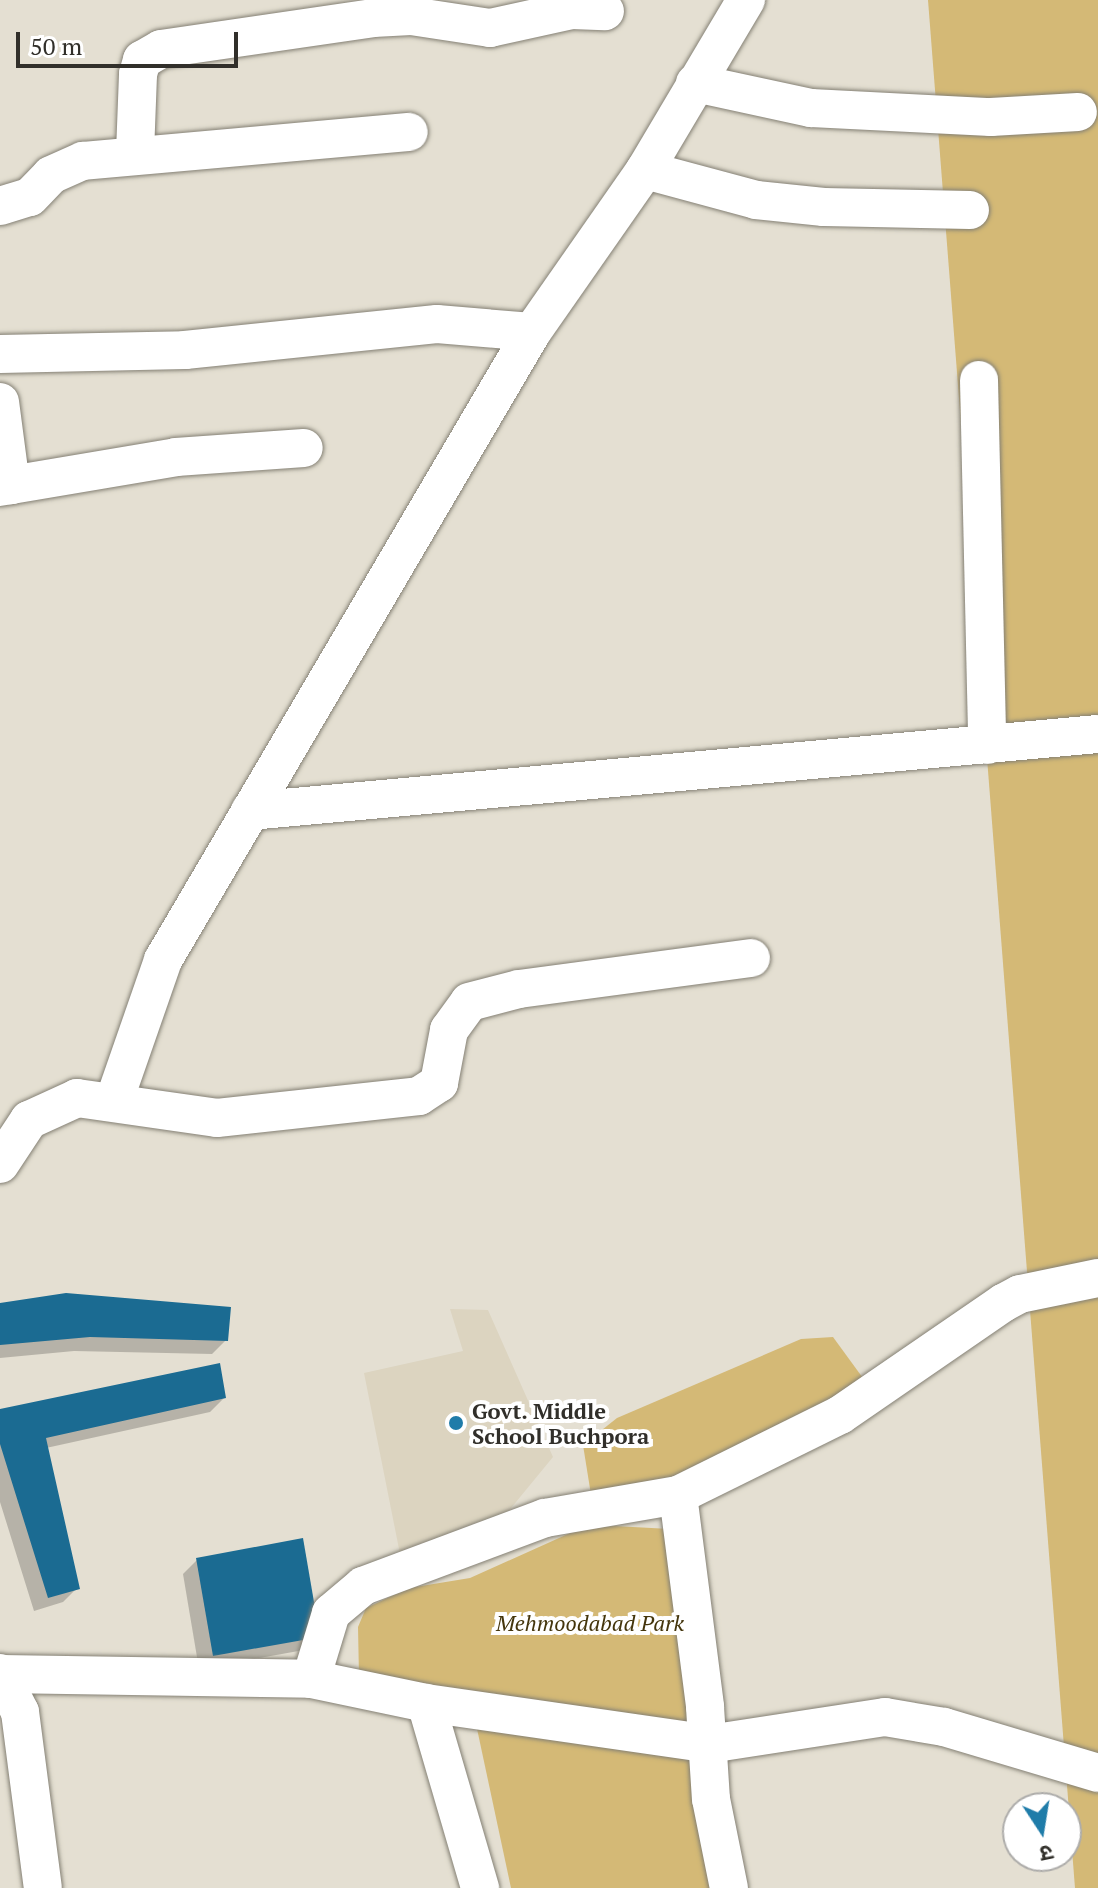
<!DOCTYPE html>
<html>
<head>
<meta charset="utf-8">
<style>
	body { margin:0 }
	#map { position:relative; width:1098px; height:1888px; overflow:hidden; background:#e4dfd2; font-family:"PT Serif","Noto Sans Devanagari",serif }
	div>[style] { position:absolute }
	.built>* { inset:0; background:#dcd4c0 }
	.green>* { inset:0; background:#d4b976 }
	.shadow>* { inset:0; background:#0003 }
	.building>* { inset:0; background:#1b6b92 }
	.roads { filter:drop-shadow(0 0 2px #848074) drop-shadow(0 0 2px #848074) }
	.minor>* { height:38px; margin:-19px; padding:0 19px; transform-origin:19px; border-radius:19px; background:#fff }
	.dots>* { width:22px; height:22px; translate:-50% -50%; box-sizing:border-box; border:4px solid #fff; border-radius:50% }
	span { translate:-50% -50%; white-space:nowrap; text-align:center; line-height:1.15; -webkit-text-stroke:8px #fff; paint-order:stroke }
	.poi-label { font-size:22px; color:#312f2a; font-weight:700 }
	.left { translate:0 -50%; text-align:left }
	.park-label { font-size:22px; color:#44350c; font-style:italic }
	.north { position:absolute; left:1002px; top:1792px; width:80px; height:80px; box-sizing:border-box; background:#fff; border:2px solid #adacaa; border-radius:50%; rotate:168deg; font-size:22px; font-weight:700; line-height:32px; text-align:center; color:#312f2a }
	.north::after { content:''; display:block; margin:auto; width:28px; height:36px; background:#1f7ca9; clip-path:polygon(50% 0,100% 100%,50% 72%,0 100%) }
	.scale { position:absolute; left:16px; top:32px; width:222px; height:36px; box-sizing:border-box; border:4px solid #312f2a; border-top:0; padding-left:10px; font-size:24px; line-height:28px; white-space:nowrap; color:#312f2a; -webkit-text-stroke:6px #fff; paint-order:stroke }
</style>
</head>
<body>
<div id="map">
	<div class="built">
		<div style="clip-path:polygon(450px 1309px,488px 1310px,553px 1457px,507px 1513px,400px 1554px,364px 1373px,463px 1351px)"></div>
	</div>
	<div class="green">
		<div style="clip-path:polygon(928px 0,1098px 0,1098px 1888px,1075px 1888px)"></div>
		<div style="clip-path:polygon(833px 1337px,868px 1385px,683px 1485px,592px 1501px,583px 1445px,617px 1418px,801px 1339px)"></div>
		<div style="clip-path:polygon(614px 1526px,670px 1529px,694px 1728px,359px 1677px,358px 1627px,366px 1608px,409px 1588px,470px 1578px,579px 1529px)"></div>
		<div style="clip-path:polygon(476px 1724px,695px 1760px,722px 1888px,511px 1888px)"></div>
	</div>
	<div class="shadow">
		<div style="clip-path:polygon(66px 1295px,226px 1340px,212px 1354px,74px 1351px,0 1358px,0 1305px)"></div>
		<div style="clip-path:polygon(224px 1398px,210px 1412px,46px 1448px,77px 1588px,63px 1602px,34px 1611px,0 1502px,0 1411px)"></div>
		<div style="clip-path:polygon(301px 1541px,304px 1650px,199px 1669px,183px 1574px,197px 1560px)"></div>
	</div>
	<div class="building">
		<div style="clip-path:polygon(66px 1293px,231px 1307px,228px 1341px,90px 1337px,0 1345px,0 1303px)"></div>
		<div style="clip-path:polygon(220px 1363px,226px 1398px,46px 1438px,80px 1589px,48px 1598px,0 1444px,0 1409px)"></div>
		<div style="clip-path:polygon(303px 1538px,320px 1637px,213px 1656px,196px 1558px)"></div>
	</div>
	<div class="roads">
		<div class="minor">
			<div style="left:695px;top:83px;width:119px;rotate:12.2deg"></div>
			<div style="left:811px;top:108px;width:180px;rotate:2.9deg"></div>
			<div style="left:991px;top:117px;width:87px;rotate:-3.3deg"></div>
			<div style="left:135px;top:153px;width:79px;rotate:-87.8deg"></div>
			<div style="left:138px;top:74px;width:15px;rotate:-74deg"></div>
			<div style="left:142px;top:60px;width:22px;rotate:-30deg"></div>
			<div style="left:161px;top:49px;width:214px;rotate:-8.3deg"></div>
			<div style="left:373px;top:18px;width:38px;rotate:-3deg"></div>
			<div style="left:411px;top:16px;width:80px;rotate:8.6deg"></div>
			<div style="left:490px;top:28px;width:84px;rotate:-12.4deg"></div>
			<div style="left:572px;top:10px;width:33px;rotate:2deg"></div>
			<div style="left:645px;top:170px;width:115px;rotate:15.1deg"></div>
			<div style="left:756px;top:200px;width:68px;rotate:5.9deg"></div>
			<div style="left:824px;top:207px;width:146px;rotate:1.2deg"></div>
			<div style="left:0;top:206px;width:31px;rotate:-17deg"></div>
			<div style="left:30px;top:197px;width:30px;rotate:-46deg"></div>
			<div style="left:51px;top:175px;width:35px;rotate:-24deg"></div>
			<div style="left:83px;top:161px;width:327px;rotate:-5.1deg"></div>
			<div style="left:0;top:354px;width:185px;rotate:-1.2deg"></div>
			<div style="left:185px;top:350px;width:253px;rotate:-5.9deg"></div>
			<div style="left:437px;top:324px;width:95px;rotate:4.8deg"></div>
			<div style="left:979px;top:380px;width:365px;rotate:88.7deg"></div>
			<div style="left:0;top:402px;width:84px;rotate:82.5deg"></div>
			<div style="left:11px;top:485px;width:11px;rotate:170deg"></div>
			<div style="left:11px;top:485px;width:167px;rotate:-9.6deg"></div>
			<div style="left:176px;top:457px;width:128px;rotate:-4deg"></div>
			<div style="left:250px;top:811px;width:851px;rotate:-5.19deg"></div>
			<div style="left:114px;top:1101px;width:149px;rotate:-70.8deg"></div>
			<div style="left:163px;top:960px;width:728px;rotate:-59.56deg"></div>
			<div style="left:532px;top:332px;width:198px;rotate:-55.1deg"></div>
			<div style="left:645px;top:170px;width:198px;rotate:-59.3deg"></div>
			<div style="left:0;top:1164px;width:53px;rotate:-56.6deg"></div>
			<div style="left:29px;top:1120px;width:53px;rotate:-24.6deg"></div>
			<div style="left:77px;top:1098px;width:141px;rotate:8.1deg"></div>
			<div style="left:217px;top:1118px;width:203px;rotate:-6.2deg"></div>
			<div style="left:419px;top:1096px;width:24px;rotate:-33deg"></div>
			<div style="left:439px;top:1083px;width:54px;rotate:-79.3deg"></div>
			<div style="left:449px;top:1030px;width:34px;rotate:-54deg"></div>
			<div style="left:469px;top:1002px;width:52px;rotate:-14.6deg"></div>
			<div style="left:519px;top:989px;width:234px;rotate:-7.6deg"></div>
			<div style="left:678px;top:1495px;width:214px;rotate:82.7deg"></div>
			<div style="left:705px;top:1707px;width:92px;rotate:86.3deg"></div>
			<div style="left:711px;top:1799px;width:91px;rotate:78.6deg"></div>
			<div style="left:0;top:1673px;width:44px;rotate:62.9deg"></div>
			<div style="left:20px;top:1712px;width:177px;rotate:82.6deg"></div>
			<div style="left:1px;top:1674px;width:310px;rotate:0.9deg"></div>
			<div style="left:311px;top:1679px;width:117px;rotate:11.8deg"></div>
			<div style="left:426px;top:1703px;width:286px;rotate:8.2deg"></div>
			<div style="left:709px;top:1744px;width:178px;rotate:-8.7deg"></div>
			<div style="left:885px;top:1717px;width:60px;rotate:9.6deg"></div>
			<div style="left:944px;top:1727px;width:161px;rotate:16.6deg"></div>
			<div style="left:311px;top:1679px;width:69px;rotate:-73.1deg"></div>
			<div style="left:331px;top:1613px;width:42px;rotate:-40.2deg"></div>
			<div style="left:363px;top:1586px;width:194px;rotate:-20.5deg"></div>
			<div style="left:545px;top:1518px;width:135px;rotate:-9.8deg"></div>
			<div style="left:678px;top:1495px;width:181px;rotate:-26.3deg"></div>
			<div style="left:840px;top:1415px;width:198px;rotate:-34.5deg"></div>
			<div style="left:1003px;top:1303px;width:19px;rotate:-28deg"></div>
			<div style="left:1020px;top:1294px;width:80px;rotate:-11.6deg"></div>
			<div style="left:426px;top:1703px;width:193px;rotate:73.7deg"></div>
		</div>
	</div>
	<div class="dots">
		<div style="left:456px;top:1423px;background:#1f7ca9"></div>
	</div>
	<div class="poi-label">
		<span class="left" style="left:472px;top:1423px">Govt. Middle<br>School Buchpora</span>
	</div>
	<div class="park-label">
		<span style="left:590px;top:1623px">Mehmoodabad Park</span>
	</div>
	<div class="north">उ</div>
	<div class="scale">50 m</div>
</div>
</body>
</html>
